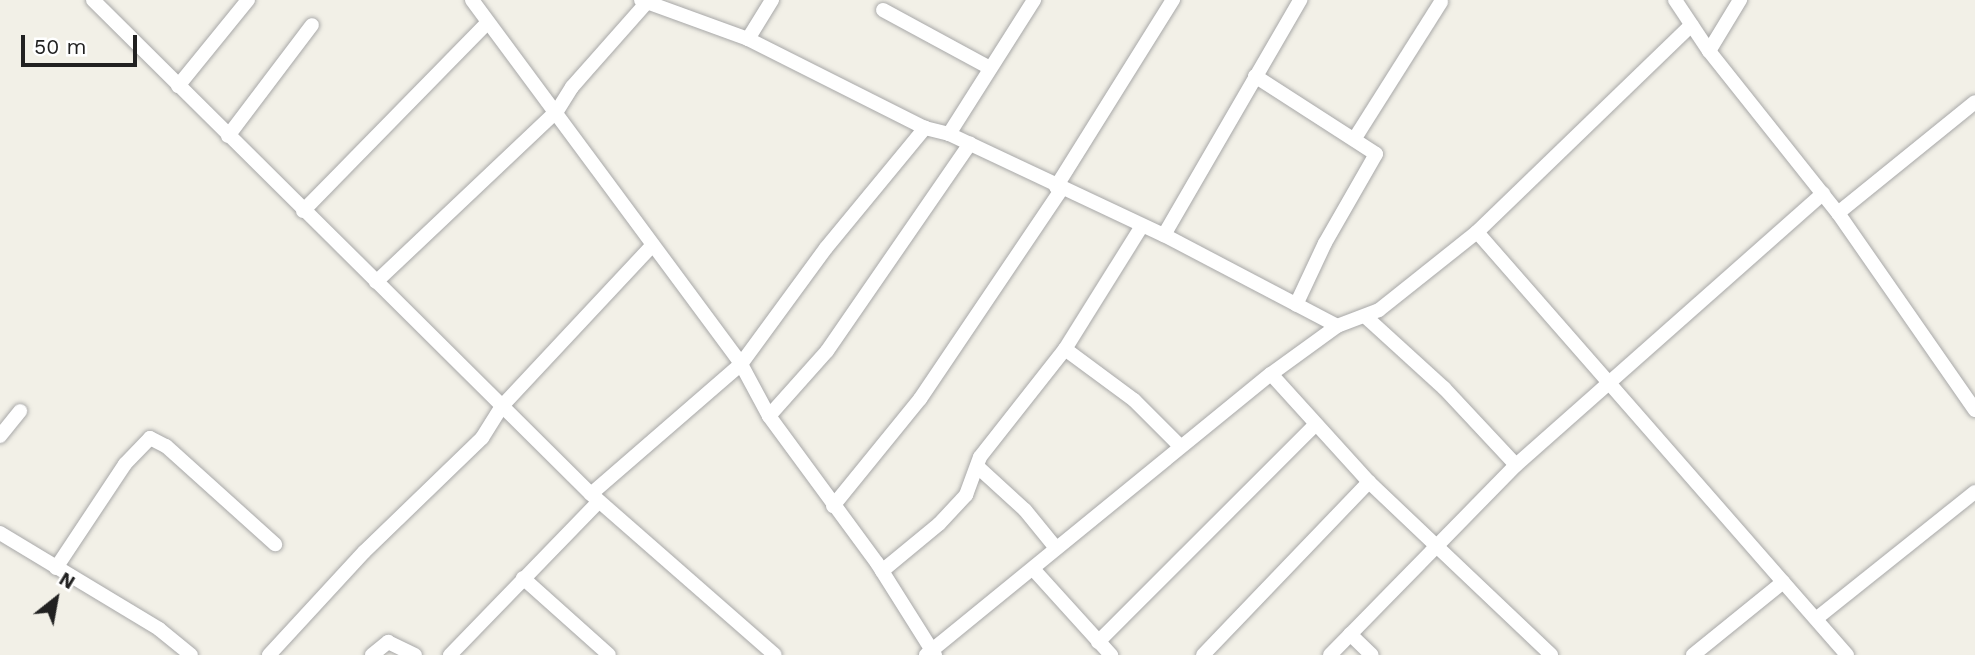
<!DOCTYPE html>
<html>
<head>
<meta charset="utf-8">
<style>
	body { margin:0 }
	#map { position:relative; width:1975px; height:655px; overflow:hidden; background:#f2f0e7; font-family:"Work Sans",sans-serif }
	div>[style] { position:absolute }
	.roads { filter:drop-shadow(0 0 2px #a8a8a8) drop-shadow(0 0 2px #a8a8a8) }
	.street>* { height:14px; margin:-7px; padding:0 7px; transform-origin:7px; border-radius:7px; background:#fff }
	span { translate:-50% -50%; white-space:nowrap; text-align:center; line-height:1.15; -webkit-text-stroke:7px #fff; paint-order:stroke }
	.north { position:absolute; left:21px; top:564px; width:70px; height:70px; -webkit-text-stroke:5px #fff; paint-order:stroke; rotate:31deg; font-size:19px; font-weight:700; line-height:28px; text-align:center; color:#212121 }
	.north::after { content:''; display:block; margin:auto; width:24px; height:32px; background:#212121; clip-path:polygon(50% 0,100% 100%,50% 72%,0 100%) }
	.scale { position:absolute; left:21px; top:35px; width:116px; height:32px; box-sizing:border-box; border:4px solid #212121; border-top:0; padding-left:9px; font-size:21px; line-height:24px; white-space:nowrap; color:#212121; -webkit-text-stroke:5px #fff; paint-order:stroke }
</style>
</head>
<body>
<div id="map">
	<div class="roads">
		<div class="street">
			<div style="left:93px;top:0;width:701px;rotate:44.77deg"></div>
			<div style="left:591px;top:494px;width:244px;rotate:41.2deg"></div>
			<div style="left:472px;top:0;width:453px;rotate:53.5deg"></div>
			<div style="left:741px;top:364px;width:59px;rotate:61.7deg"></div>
			<div style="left:769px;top:416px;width:182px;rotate:53.7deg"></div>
			<div style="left:877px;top:563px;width:109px;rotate:57.8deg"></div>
			<div style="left:641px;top:0;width:114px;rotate:20deg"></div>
			<div style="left:748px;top:39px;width:198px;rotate:26.7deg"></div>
			<div style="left:925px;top:128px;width:25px;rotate:14deg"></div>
			<div style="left:949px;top:134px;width:238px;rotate:25.2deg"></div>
			<div style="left:1164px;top:235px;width:195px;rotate:27.7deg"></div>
			<div style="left:1675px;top:0;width:61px;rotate:56.3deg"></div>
			<div style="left:1709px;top:51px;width:207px;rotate:51.5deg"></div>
			<div style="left:1838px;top:213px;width:240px;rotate:55.2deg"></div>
			<div style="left:883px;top:10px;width:122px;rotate:28.5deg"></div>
			<div style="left:748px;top:39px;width:46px;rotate:-58.4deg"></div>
			<div style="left:1709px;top:51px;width:60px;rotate:-58.7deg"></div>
			<div style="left:1255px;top:76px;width:144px;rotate:32.8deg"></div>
			<div style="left:1376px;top:154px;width:103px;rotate:119.8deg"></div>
			<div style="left:1325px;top:243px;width:68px;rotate:115.1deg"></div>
			<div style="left:178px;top:86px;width:111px;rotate:-50.9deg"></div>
			<div style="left:949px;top:134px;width:159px;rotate:-57.6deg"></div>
			<div style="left:228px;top:136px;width:139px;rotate:-52.9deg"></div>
			<div style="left:1355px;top:138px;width:161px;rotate:-57.7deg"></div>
			<div style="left:1056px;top:187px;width:221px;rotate:-58deg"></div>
			<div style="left:303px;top:211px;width:264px;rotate:-45.6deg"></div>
			<div style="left:1838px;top:213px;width:176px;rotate:-39deg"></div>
			<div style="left:1477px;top:232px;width:562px;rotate:48.82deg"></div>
			<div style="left:1164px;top:235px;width:272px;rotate:-59.9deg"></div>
			<div style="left:376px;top:282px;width:249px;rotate:-43.4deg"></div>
			<div style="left:557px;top:111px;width:28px;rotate:-58deg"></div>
			<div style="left:572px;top:87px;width:116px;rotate:-48.5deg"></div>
			<div style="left:1367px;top:318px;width:104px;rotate:42.3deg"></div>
			<div style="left:1444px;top:388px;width:105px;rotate:46.9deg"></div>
			<div style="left:1065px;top:349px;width:86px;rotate:36.5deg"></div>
			<div style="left:1134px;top:400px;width:64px;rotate:45deg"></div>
			<div style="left:1271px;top:374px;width:146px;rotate:47.8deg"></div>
			<div style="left:1369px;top:482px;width:251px;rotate:43.5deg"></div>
			<div style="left:769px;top:416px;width:87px;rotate:-48.3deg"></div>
			<div style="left:827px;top:351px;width:252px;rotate:-55.4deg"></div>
			<div style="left:0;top:436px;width:32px;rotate:-51deg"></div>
			<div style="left:979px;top:468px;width:62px;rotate:42.4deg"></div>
			<div style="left:1025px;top:510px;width:49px;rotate:50.8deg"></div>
			<div style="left:591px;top:494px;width:198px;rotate:-40.9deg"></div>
			<div style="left:741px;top:364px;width:144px;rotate:-53.8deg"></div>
			<div style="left:826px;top:248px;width:156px;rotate:-50.5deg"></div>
			<div style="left:833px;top:506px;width:138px;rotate:-50.9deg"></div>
			<div style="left:920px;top:399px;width:252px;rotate:-56deg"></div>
			<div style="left:0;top:533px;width:186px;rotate:31.1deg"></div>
			<div style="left:159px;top:629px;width:41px;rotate:39.1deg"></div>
			<div style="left:56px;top:568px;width:125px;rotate:-56.4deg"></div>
			<div style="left:125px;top:464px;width:36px;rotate:-46deg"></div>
			<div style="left:150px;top:438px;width:18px;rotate:27deg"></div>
			<div style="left:166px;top:446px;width:147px;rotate:42deg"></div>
			<div style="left:1034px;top:570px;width:115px;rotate:47.8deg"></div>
			<div style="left:882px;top:571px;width:74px;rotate:-39.5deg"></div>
			<div style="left:939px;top:524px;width:40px;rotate:-47deg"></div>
			<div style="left:966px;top:495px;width:40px;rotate:-69.8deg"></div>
			<div style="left:980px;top:457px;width:137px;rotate:-51.8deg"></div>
			<div style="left:1065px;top:349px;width:145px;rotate:-58deg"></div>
			<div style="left:523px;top:578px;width:115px;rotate:41.8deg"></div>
			<div style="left:1817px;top:618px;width:202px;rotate:-38.6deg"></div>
			<div style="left:1350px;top:634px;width:30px;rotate:44deg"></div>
			<div style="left:1098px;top:642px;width:307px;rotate:-45deg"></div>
			<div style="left:269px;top:655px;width:140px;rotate:-47.3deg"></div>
			<div style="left:364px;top:552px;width:164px;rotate:-44deg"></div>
			<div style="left:482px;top:438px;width:39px;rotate:-58deg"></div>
			<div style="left:503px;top:405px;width:218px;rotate:-46.9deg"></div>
			<div style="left:372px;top:655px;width:21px;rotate:-39deg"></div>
			<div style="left:388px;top:642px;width:30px;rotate:26deg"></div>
			<div style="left:450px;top:655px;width:214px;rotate:-45.9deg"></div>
			<div style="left:926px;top:655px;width:445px;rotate:-39.2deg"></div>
			<div style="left:1271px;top:374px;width:82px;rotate:-36deg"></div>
			<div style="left:1337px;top:326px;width:45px;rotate:-20.9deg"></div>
			<div style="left:1379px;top:310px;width:125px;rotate:-38.5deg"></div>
			<div style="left:1477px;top:232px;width:298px;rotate:-44deg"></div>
			<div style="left:1203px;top:655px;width:240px;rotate:-46.2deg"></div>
			<div style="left:1330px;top:655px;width:266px;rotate:-45.6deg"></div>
			<div style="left:1516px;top:465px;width:410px;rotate:-41.5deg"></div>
			<div style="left:1693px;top:655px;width:116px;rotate:-39deg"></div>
		</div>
	</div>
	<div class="north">N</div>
	<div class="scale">50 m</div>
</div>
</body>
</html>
